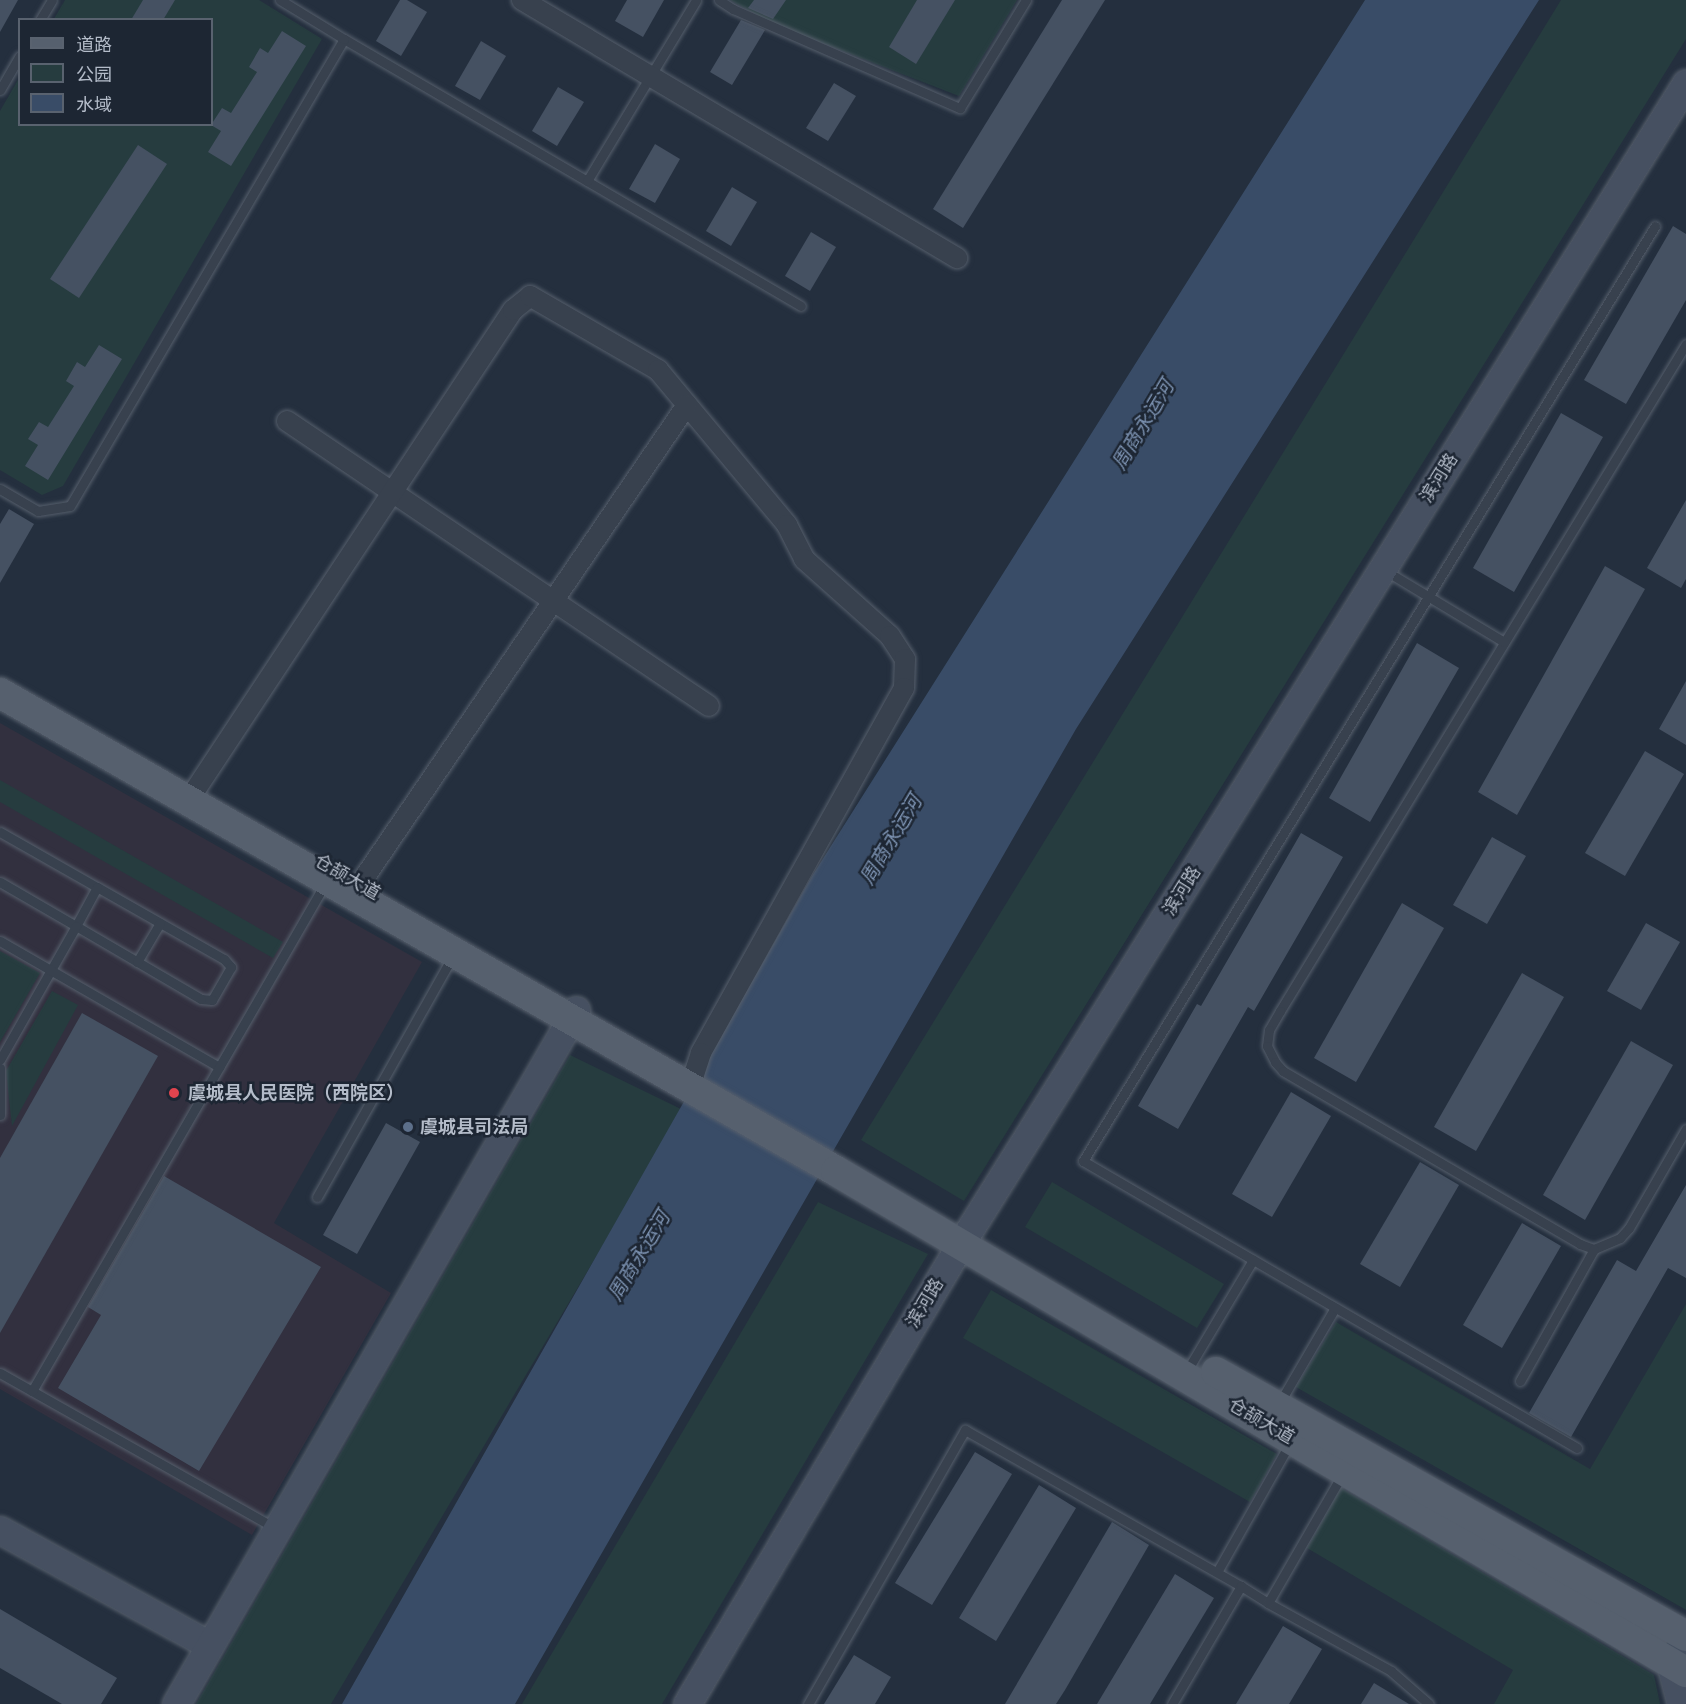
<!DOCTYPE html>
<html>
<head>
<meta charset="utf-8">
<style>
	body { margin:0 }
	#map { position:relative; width:1686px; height:1704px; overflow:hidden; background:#242f3e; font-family:"PT Sans Narrow","Noto Sans SC",sans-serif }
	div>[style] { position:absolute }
	.medical>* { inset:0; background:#32303f }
	.green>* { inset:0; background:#263c3f }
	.water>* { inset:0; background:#394c67 }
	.building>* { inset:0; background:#455162 }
	.roads { filter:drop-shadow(0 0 2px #565f6c) drop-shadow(0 0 2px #565f6c) }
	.lane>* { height:9px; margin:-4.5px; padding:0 4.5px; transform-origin:4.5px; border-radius:4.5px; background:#38414e }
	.street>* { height:20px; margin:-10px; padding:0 10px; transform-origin:10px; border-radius:10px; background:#38414e }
	.secondary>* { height:27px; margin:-13.5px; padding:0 13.5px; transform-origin:13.5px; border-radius:13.5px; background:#465061 }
	.primary>* { height:30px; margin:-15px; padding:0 15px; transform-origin:15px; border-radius:15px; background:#56606e }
	.dots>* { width:16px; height:16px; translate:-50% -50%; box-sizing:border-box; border:3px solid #1d2633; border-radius:50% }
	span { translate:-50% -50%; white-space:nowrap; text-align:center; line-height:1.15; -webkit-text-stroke:5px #1d2633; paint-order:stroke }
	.street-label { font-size:18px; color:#b4bcc9 }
	.poi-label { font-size:18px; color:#b4bcc9; font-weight:700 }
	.left { translate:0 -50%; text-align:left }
	.water-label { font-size:20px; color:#7c92b1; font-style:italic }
	.legend { position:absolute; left:18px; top:18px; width:195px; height:108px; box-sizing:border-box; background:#1d2633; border:2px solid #59626f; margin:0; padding:8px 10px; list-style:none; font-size:18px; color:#b4bcc9 }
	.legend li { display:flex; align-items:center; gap:12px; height:30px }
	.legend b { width:30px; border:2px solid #59626f }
</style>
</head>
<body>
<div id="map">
	<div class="medical">
		<div style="clip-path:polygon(0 723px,422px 962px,274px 1223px,391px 1293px,252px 1535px,0 1389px)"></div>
	</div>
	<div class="green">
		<div style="clip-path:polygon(65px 0,259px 0,322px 39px,63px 486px,42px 495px,0 470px,0 111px,19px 78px,20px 124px,212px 124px,212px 20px,54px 19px)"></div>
		<div style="clip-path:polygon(730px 0,1017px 0,959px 96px,773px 24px)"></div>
		<div style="clip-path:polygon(1561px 0,1686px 0,1686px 39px,964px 1201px,861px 1140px)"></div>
		<div style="clip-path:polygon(0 780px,283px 942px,273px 958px,0 802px)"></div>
		<div style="clip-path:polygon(0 951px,40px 973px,0 1042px)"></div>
		<div style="clip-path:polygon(52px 991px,78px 1005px,12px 1126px,6px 1071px)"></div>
		<div style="clip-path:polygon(570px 1055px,683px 1110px,331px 1704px,196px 1704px)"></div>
		<div style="clip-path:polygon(1052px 1182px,1224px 1284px,1197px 1328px,1025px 1227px)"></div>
		<div style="clip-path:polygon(818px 1202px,928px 1254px,662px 1704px,522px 1704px)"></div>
		<div style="clip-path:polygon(991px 1290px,1277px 1454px,1250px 1502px,963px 1338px)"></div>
		<div style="clip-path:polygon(1686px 1304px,1686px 1610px,1296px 1387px,1336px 1322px,1590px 1469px)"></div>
		<div style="clip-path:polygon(1341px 1488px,1654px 1675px,1660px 1704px,1494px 1704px,1513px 1670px,1307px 1548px)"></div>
	</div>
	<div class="water">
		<div style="clip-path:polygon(1365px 0,1539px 0,1076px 729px,515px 1704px,342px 1704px,812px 876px)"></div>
	</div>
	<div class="building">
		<div style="clip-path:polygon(0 0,18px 0,0 32px)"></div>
		<div style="clip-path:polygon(143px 0,175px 0,163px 20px,131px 20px)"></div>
		<div style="clip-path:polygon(400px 0,407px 0,427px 12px,401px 56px,376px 41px)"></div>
		<div style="clip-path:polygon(627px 0,664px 0,643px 37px,615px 21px)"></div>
		<div style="clip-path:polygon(754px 0,786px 0,773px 19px,748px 8px)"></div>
		<div style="clip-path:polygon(917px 0,955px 0,916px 64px,889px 47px)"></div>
		<div style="clip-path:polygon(1062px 0,1105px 0,963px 228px,933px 209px)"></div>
		<div style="clip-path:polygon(741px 20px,765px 30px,732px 85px,710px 72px)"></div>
		<div style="clip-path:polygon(282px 31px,306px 46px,231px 166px,208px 152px,221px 131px,211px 125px,222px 108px,231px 113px,257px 72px,249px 67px,260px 48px,268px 53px)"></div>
		<div style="clip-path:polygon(481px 41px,506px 56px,480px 100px,455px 86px)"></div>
		<div style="clip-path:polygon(834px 83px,856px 96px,828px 141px,806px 128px)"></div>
		<div style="clip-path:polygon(558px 87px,584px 102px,557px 146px,532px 131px)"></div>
		<div style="clip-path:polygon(655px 144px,680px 159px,655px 203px,629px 189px)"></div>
		<div style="clip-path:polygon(138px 145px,167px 164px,79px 298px,50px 279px)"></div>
		<div style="clip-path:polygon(732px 187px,757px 202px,731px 246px,706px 231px)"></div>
		<div style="clip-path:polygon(1673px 226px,1686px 234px,1686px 300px,1626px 404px,1584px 380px)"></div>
		<div style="clip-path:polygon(811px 232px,836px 247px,810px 291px,785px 276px)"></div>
		<div style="clip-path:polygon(99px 345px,122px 359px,48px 480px,25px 466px,38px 445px,28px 439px,39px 422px,48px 427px,74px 386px,66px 381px,77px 362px,85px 367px)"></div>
		<div style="clip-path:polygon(1561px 413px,1603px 437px,1514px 592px,1473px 568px)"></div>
		<div style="clip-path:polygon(1686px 500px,1686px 579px,1681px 588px,1647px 568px)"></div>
		<div style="clip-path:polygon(9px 509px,34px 524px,0 583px,0 524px)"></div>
		<div style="clip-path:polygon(1605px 566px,1645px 589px,1517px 815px,1478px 792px)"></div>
		<div style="clip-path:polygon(1417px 643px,1459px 668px,1370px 822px,1329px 798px)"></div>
		<div style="clip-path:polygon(1686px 681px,1686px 745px,1659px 729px)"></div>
		<div style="clip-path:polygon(1645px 751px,1684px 774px,1625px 876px,1585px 853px)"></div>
		<div style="clip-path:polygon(1301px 833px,1343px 857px,1254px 1011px,1248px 1007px,1178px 1129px,1138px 1106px,1197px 1004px,1201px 1006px)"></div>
		<div style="clip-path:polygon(1492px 837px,1526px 856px,1487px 924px,1453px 905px)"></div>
		<div style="clip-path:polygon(1402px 903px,1444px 928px,1356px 1082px,1314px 1058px)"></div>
		<div style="clip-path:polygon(1646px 923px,1680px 942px,1641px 1010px,1607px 991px)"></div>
		<div style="clip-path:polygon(1522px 973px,1564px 997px,1476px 1151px,1434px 1127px)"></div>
		<div style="clip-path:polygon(82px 1013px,158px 1056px,0 1333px,0 1158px)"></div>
		<div style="clip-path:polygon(1631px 1041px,1673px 1065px,1585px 1220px,1543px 1195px)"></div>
		<div style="clip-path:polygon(1291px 1092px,1331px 1116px,1272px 1217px,1232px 1194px)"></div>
		<div style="clip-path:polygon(386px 1123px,420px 1142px,357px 1254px,323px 1235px)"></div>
		<div style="clip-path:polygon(1420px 1162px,1459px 1185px,1400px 1287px,1360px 1264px)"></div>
		<div style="clip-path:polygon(164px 1176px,321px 1267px,199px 1471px,58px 1388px,101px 1315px,88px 1307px)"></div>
		<div style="clip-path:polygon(1686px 1185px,1686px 1278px,1668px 1268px,1571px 1437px,1529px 1413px,1617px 1260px,1636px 1271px)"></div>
		<div style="clip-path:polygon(1522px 1223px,1561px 1246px,1502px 1348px,1463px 1325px)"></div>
		<div style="clip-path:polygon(975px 1452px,1012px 1474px,932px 1605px,895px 1583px)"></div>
		<div style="clip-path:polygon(1039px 1485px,1076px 1508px,996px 1641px,959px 1618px)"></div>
		<div style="clip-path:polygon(1112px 1522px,1149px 1545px,1065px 1690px,1056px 1704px,1005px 1704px)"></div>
		<div style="clip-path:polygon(1175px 1574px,1214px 1598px,1150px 1704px,1097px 1704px)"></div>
		<div style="clip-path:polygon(0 1609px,117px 1678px,101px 1704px,62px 1704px,0 1668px)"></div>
		<div style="clip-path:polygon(1283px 1626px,1322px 1649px,1289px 1704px,1236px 1704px)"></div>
		<div style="clip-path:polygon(854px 1655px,891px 1677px,875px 1704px,824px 1704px)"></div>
		<div style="clip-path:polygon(1374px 1683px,1409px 1704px,1361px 1704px)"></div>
	</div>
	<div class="roads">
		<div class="lane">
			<div style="left:719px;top:0;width:17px;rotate:33deg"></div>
			<div style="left:733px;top:9px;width:248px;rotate:23.6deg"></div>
			<div style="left:960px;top:108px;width:127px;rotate:-58.6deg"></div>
			<div style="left:40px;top:20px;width:23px;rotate:-59deg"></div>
			<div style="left:344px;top:39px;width:529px;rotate:30.3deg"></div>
			<div style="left:0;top:90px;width:39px;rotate:-60deg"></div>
			<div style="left:587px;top:181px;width:211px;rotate:-58.9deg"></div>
			<div style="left:1686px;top:344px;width:781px;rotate:121.33deg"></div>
			<div style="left:1280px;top:1011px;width:22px;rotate:120deg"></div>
			<div style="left:1269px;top:1030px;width:16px;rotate:97deg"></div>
			<div style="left:1267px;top:1046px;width:18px;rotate:63deg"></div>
			<div style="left:1275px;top:1062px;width:12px;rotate:48deg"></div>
			<div style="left:1283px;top:1071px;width:344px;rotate:30.2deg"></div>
			<div style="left:1580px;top:1244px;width:15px;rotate:20deg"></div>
			<div style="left:1594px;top:1249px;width:28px;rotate:-23deg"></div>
			<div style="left:1620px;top:1238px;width:13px;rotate:-48deg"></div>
			<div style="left:1629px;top:1228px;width:114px;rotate:-60.1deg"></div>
			<div style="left:0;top:489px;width:44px;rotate:30.1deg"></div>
			<div style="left:38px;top:511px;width:32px;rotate:-9deg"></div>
			<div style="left:70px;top:506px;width:541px;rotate:-59.6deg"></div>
			<div style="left:344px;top:39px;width:75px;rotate:-148.6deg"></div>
			<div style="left:1386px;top:571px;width:138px;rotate:31deg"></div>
			<div style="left:0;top:832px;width:112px;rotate:29.6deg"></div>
			<div style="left:97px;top:887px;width:146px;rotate:29.6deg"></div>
			<div style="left:224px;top:959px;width:11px;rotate:49deg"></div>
			<div style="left:231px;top:967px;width:38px;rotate:120deg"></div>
			<div style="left:212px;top:1000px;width:11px;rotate:-175deg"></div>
			<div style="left:201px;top:999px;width:145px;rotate:-149.7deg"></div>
			<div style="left:76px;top:926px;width:44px;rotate:-61.7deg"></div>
			<div style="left:0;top:882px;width:88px;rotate:30.1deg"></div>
			<div style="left:76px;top:926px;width:154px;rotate:119.6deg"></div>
			<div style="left:0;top:941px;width:253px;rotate:29.9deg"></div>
			<div style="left:137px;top:962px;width:45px;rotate:-59.5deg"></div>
			<div style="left:0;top:1068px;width:47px;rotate:90deg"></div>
			<div style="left:317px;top:1197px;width:277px;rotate:-60.6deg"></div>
			<div style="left:0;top:1373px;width:316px;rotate:29.4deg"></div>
			<div style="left:1185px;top:1374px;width:133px;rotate:-59.2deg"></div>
			<div style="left:1520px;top:1381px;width:151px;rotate:-60.7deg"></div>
			<div style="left:32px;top:1391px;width:586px;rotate:-59.98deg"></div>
			<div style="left:1280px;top:1402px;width:109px;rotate:-59.7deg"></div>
			<div style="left:1577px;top:1448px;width:571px;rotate:-149.84deg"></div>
			<div style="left:1083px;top:1161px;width:1096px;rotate:-58.54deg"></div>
			<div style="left:1217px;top:1572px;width:148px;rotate:-60.5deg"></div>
			<div style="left:1268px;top:1603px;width:141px;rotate:28.9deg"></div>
			<div style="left:1391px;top:1671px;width:50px;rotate:41deg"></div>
			<div style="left:808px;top:1704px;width:316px;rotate:-60.2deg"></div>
			<div style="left:965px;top:1430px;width:317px;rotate:29.5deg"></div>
			<div style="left:1172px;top:1704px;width:137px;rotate:-59.7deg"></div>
			<div style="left:1241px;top:1586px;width:32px;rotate:32deg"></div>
			<div style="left:1268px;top:1603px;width:150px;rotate:-60deg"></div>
		</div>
		<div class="street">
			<div style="left:522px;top:0;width:506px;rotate:30.67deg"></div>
			<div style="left:287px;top:421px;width:509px;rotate:34.03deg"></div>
			<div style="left:188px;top:801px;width:589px;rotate:-56.5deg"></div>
			<div style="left:513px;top:310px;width:22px;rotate:-39deg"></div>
			<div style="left:530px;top:296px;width:148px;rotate:30deg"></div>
			<div style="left:658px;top:370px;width:202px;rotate:50.2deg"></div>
			<div style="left:787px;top:525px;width:38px;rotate:63deg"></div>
			<div style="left:804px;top:559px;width:115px;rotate:41.8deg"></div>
			<div style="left:890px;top:636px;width:27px;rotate:57deg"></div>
			<div style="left:905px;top:659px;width:29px;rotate:92deg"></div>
			<div style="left:904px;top:688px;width:418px;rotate:119.1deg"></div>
			<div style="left:701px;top:1053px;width:26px;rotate:108deg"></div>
			<div style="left:360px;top:884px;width:580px;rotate:-55.68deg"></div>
		</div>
		<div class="secondary">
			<div style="left:0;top:1530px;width:239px;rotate:28.8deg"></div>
			<div style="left:1678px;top:1649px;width:16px;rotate:120deg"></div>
			<div style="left:1670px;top:1663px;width:42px;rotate:75deg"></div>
			<div style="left:176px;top:1704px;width:801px;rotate:-60.04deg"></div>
			<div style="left:687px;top:1704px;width:534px;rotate:-59.26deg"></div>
			<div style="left:960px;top:1245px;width:1370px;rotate:-58deg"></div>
		</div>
		<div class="primary">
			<div style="left:0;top:693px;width:963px;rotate:29.76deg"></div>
			<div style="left:836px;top:1171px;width:987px;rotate:30.52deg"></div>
			<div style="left:1216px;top:1372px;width:539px;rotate:29.32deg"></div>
		</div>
	</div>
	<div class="dots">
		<div style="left:174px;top:1093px;background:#e0444e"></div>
		<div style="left:408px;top:1127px;background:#5c6f8a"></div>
	</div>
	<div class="street-label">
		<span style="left:1439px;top:478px;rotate:-58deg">滨河路</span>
		<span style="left:347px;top:877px;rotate:30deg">仓颉大道</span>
		<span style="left:1182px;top:891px;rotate:-58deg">滨河路</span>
		<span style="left:925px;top:1303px;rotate:-59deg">滨河路</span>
		<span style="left:1261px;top:1421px;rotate:30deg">仓颉大道</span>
	</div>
	<div class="poi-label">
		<span class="left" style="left:188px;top:1093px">虞城县人民医院（西院区）</span>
		<span class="left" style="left:420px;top:1127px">虞城县司法局</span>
	</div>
	<div class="water-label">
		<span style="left:1143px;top:425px;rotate:-59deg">周商永运河</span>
		<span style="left:891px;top:840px;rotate:-59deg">周商永运河</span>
		<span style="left:639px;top:1256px;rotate:-59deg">周商永运河</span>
	</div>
	<ul class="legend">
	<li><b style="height:8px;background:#56606e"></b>道路</li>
	<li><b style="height:16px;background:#263c3f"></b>公园</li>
	<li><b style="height:16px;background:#394c67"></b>水域</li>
	</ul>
</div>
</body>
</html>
